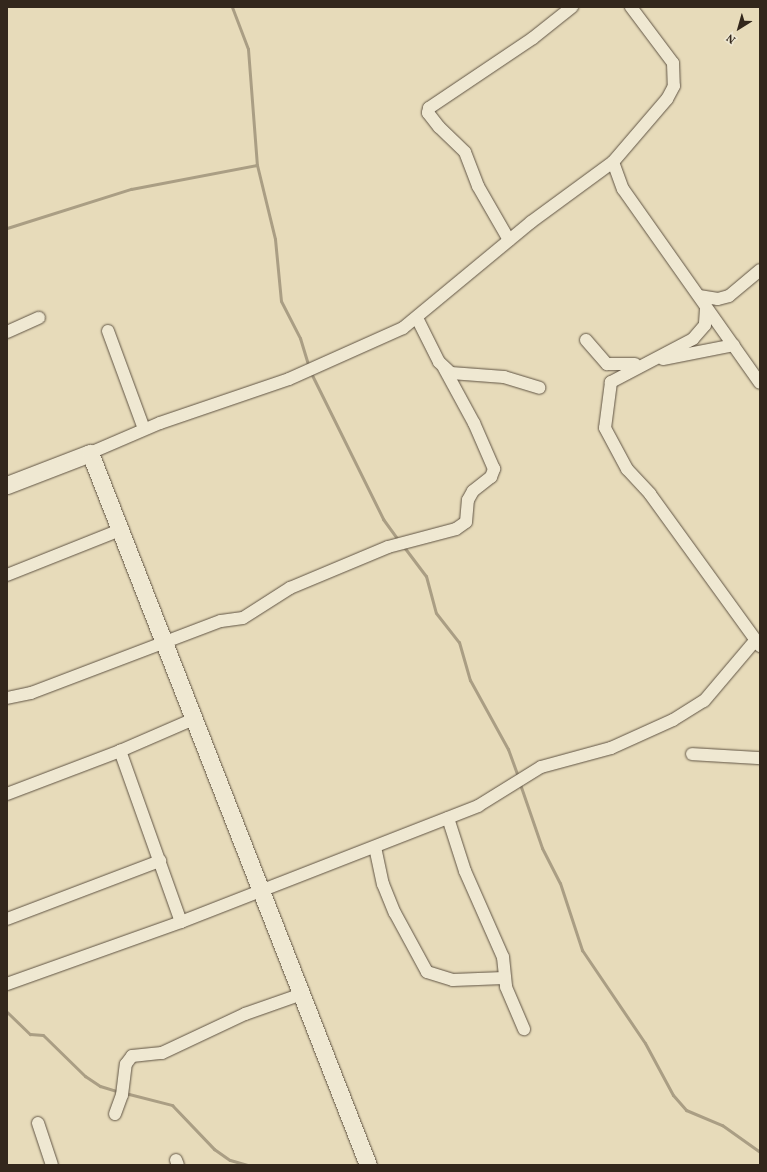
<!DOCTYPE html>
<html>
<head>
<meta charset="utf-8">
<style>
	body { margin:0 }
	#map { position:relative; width:767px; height:1172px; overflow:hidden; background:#e7dbba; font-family:Vollkorn,serif }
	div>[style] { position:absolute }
	.stream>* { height:3px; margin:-1.5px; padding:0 1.5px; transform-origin:1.5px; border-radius:1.5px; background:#aa9e84 }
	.roads { filter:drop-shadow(0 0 1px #605444) drop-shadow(0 0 1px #605444) }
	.street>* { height:12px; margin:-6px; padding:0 6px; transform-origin:6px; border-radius:6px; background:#efe8d2 }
	.secondary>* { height:17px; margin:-8.5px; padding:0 8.5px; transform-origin:8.5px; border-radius:8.5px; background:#efe8d2 }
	span { translate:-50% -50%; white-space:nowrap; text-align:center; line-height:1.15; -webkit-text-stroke:3px #efe8d2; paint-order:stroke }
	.frame { position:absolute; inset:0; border:8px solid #33271c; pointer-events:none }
	.north { position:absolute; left:719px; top:8px; width:40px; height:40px; -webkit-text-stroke:3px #efe8d2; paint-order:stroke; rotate:217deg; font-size:11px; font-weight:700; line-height:16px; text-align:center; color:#33271c }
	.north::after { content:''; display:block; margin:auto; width:14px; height:18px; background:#33271c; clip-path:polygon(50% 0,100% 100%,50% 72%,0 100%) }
</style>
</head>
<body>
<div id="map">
	<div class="stream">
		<div style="left:232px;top:7px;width:45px;rotate:69.1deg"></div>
		<div style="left:248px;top:49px;width:116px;rotate:85.6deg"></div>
		<div style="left:257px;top:165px;width:76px;rotate:76.3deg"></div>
		<div style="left:275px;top:239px;width:62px;rotate:84.5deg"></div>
		<div style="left:281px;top:301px;width:42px;rotate:62.8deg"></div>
		<div style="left:300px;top:338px;width:30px;rotate:73deg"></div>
		<div style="left:7px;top:228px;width:130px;rotate:-17.5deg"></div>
		<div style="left:131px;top:189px;width:128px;rotate:-10.8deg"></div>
		<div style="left:311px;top:373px;width:163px;rotate:63.7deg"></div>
		<div style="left:383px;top:519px;width:27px;rotate:54deg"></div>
		<div style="left:404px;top:547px;width:36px;rotate:53deg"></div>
		<div style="left:426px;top:576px;width:38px;rotate:75deg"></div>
		<div style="left:436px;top:613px;width:37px;rotate:52deg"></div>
		<div style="left:459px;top:642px;width:40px;rotate:74deg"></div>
		<div style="left:470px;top:680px;width:79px;rotate:61.2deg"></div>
		<div style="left:508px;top:749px;width:30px;rotate:70deg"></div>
		<div style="left:520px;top:784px;width:68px;rotate:71deg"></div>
		<div style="left:542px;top:848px;width:39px;rotate:63deg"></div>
		<div style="left:560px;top:883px;width:71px;rotate:71.8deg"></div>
		<div style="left:582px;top:950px;width:112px;rotate:55.9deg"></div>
		<div style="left:645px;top:1043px;width:59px;rotate:61.7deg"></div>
		<div style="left:673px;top:1095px;width:20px;rotate:49deg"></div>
		<div style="left:686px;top:1110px;width:39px;rotate:23deg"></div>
		<div style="left:722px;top:1125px;width:47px;rotate:35.4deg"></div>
		<div style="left:7px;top:1012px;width:32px;rotate:44deg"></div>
		<div style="left:30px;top:1034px;width:13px;rotate:4deg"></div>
		<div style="left:43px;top:1035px;width:59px;rotate:44.3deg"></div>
		<div style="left:85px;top:1076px;width:18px;rotate:34deg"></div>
		<div style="left:100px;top:1086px;width:21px;rotate:17deg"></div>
		<div style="left:125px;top:1093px;width:49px;rotate:14.3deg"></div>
		<div style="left:172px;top:1105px;width:61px;rotate:46.3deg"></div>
		<div style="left:214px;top:1149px;width:19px;rotate:35deg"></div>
		<div style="left:230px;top:1160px;width:18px;rotate:16deg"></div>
		<div style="left:271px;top:1165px;width:22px"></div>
	</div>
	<div class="roads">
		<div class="street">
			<div style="left:631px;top:7px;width:70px;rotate:53.1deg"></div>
			<div style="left:673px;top:63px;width:23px;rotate:88deg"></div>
			<div style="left:674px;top:86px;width:15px;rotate:118deg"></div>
			<div style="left:667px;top:99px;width:83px;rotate:130.6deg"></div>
			<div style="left:613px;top:162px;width:29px;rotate:70deg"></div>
			<div style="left:623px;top:189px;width:237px;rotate:54.8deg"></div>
			<div style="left:509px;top:240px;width:62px;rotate:-119.9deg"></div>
			<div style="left:478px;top:186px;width:36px;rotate:-111deg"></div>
			<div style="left:465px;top:152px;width:36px;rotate:-136deg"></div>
			<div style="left:439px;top:127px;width:18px;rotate:-128deg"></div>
			<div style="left:428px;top:113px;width:5px;rotate:-79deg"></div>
			<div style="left:429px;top:108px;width:125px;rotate:-33.9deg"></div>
			<div style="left:533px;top:38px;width:50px;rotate:-38.5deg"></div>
			<div style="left:699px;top:296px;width:19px;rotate:9deg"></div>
			<div style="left:718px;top:299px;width:11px;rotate:-15deg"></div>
			<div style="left:729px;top:296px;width:40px;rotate:-40deg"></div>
			<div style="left:706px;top:309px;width:16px;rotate:94deg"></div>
			<div style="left:705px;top:325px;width:18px;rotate:131deg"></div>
			<div style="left:693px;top:339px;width:93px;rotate:152.3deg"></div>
			<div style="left:611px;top:382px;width:46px;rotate:97.4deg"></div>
			<div style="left:605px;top:428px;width:47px;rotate:61.8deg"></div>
			<div style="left:627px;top:469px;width:34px;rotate:47deg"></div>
			<div style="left:650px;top:494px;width:188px;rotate:54.1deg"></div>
			<div style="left:417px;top:318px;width:49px;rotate:63.4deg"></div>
			<div style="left:439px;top:362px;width:16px;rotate:43deg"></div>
			<div style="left:451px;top:373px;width:53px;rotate:4.3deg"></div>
			<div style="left:504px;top:377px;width:37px;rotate:17deg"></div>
			<div style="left:108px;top:331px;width:104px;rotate:69.8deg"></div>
			<div style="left:7px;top:332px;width:35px;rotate:-24deg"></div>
			<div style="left:586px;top:340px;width:32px;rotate:49deg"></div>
			<div style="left:607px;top:364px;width:28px"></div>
			<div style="left:663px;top:359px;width:72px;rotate:-11.2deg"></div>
			<div style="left:90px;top:453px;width:76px;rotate:-23.2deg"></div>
			<div style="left:160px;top:423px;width:136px;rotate:-18.8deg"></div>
			<div style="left:289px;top:379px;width:125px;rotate:-24.1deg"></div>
			<div style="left:403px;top:328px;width:166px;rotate:-39.6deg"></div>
			<div style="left:531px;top:222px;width:102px;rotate:-36.2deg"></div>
			<div style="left:7px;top:575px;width:122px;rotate:-21.7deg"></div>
			<div style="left:7px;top:698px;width:25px;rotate:-12deg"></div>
			<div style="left:31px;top:693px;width:203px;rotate:-20.8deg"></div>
			<div style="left:221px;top:621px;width:22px;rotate:-8deg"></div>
			<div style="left:243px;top:618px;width:56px;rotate:-32.6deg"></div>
			<div style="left:290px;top:588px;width:106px;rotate:-22.7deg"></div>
			<div style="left:388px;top:547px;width:70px;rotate:-14.8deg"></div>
			<div style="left:456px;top:529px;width:12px;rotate:-35deg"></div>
			<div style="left:466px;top:522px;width:22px;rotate:-85deg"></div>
			<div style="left:468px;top:500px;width:10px;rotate:-61deg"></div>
			<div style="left:473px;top:491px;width:23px;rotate:-38deg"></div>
			<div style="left:491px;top:477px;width:9px;rotate:-69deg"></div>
			<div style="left:494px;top:469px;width:50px;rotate:-113.5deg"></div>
			<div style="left:474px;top:423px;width:63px;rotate:-118.6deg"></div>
			<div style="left:692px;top:754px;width:68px;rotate:3.4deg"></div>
			<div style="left:7px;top:794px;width:121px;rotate:-20.8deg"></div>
			<div style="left:448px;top:818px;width:56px;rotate:72.2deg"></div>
			<div style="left:465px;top:871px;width:94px;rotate:66.2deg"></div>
			<div style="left:503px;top:957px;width:30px;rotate:84deg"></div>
			<div style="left:506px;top:987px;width:46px;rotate:66.8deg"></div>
			<div style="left:375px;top:847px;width:38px;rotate:78deg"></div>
			<div style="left:383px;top:884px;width:31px;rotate:68deg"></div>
			<div style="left:395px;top:913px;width:67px;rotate:61.5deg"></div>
			<div style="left:427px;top:972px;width:27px;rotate:17deg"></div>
			<div style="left:453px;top:980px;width:51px;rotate:-2.2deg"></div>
			<div style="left:7px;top:919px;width:164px;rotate:-20.8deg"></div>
			<div style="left:181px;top:922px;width:182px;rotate:-109.6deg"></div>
			<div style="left:120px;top:751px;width:81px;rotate:-23.4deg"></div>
			<div style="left:7px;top:984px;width:185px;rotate:-19.6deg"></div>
			<div style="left:181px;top:922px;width:319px;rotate:-21.3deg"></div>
			<div style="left:478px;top:806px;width:74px;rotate:-31.8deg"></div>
			<div style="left:541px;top:767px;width:73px;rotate:-15.2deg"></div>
			<div style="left:611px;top:748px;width:68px;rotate:-24.3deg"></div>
			<div style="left:673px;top:720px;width:36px;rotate:-32deg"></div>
			<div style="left:704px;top:701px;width:77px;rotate:-49.7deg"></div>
			<div style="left:115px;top:1114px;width:20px;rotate:-70deg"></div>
			<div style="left:122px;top:1095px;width:31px;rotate:-83deg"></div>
			<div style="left:126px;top:1064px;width:10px;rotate:-53deg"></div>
			<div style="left:132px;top:1056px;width:30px;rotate:-6deg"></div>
			<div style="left:162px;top:1053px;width:92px;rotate:-25.2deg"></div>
			<div style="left:245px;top:1014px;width:60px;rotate:-19.3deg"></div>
			<div style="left:38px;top:1123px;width:44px;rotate:71.6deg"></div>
			<div style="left:176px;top:1160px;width:5px;rotate:68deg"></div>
		</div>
		<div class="secondary">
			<div style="left:7px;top:485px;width:89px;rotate:-21.1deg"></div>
			<div style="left:90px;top:453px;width:764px;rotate:68.67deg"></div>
		</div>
	</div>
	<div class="frame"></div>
	<div class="north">N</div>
</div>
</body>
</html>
